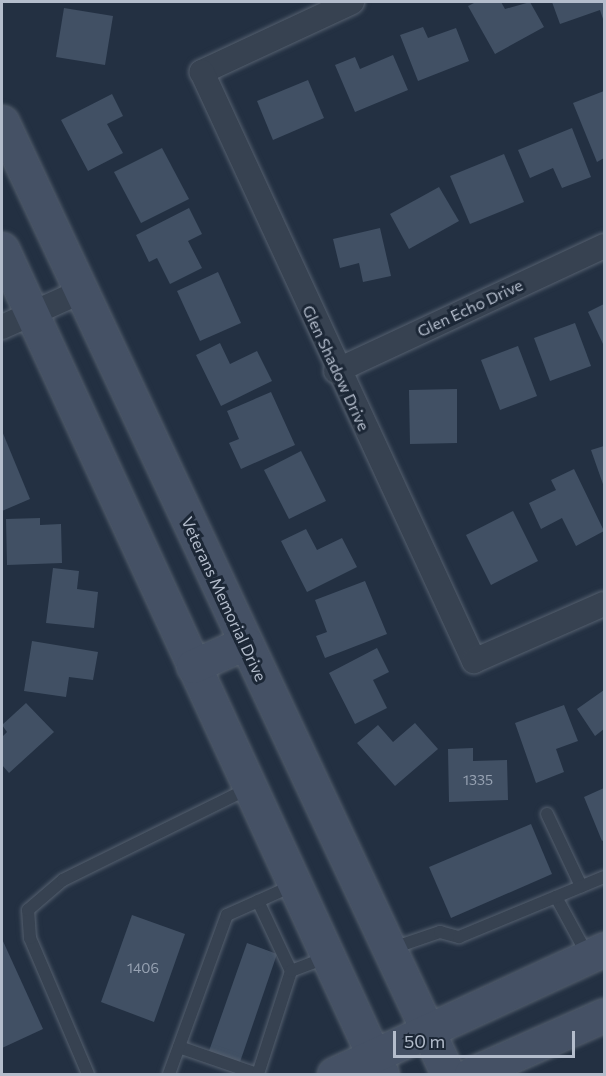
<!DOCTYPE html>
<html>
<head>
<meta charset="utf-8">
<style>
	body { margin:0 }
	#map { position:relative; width:606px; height:1076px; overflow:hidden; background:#233042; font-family:Commissioner,sans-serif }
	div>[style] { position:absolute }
	.building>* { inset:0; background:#415064 }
	.roads { filter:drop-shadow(0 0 2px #55606f) drop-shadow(0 0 2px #55606f) }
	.lane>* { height:12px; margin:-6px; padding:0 6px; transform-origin:6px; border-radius:6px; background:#374251 }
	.street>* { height:24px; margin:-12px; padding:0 12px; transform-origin:12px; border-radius:12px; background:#374251 }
	.secondary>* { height:33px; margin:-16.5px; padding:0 16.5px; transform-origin:16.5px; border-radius:16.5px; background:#455165 }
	span { translate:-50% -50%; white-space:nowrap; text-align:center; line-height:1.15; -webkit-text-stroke:6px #1c2736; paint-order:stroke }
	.number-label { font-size:14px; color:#97a2b2 }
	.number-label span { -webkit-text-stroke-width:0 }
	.street-label { font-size:16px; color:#b4bdcc }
	.frame { position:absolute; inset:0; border:3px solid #b4bdcc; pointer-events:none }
	.scale { position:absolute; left:393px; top:1031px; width:182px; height:27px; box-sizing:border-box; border:3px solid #b4bdcc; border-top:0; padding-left:8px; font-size:18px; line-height:21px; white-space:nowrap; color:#b4bdcc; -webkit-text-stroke:4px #1c2736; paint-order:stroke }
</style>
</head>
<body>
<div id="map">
	<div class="building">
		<div style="clip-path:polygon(476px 2px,501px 2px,505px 9px,530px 2px,544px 27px,495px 54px,468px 6px)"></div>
		<div style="clip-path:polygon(552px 2px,604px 2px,604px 22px,600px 10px,560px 24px)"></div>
		<div style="clip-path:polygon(64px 8px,113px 16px,105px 65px,56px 57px)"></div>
		<div style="clip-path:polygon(423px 27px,428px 38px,456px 28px,469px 61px,418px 81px,400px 35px)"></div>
		<div style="clip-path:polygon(393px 55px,408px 90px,355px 112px,335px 65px,355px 57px,360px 69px)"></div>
		<div style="clip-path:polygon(308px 80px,324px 118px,273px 140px,257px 101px)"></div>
		<div style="clip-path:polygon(604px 91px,604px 158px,597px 162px,573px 103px)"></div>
		<div style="clip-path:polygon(112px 94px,123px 116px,107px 124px,123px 153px,88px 171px,61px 120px)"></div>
		<div style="clip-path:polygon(572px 128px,591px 177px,562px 188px,553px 168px,530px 178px,518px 150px)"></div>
		<div style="clip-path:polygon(162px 148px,189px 199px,141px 223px,114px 172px)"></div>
		<div style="clip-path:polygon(504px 154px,524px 202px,470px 224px,450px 176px)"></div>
		<div style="clip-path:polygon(439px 187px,459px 221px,409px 249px,390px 214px)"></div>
		<div style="clip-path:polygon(189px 208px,202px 234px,188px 241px,202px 268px,170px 284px,157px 258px,149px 262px,136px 235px)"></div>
		<div style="clip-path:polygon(380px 228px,391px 276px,363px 282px,359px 263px,340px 268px,333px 239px)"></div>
		<div style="clip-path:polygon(218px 272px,241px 323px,200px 341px,177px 291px)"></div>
		<div style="clip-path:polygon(604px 304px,604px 346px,588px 312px)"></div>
		<div style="clip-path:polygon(575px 323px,591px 366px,550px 381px,534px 338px)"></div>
		<div style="clip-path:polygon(220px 343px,230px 364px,257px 351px,272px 381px,221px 406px,196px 355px)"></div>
		<div style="clip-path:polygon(518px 346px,537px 396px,500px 410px,481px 360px)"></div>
		<div style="clip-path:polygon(457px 389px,457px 443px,410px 444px,409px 390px)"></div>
		<div style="clip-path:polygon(271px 392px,295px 445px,241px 469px,229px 443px,239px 439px,227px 411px)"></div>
		<div style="clip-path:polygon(2px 431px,30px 499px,2px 511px)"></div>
		<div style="clip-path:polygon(604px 446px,604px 487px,591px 450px)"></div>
		<div style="clip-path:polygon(301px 451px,326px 501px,289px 519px,264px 470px)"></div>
		<div style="clip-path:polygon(574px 469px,604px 531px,576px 546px,562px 518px,541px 529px,529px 503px,556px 490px,551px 480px)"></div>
		<div style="clip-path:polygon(513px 511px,538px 561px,491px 585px,466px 535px)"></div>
		<div style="clip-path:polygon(40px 518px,40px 525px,61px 524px,62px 563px,7px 565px,6px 519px)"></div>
		<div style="clip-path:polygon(306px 529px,317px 550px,342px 538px,357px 567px,307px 592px,281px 541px)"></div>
		<div style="clip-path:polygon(53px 568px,79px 571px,77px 589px,98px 592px,94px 628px,46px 623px)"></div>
		<div style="clip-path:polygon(365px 581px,387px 634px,325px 658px,316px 636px,327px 632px,315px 600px)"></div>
		<div style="clip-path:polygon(32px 641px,98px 652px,93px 680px,69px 677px,66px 697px,24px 691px)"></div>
		<div style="clip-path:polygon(377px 648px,389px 672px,373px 680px,387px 708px,355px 724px,329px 673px)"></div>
		<div style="clip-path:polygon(604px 690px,604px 729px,595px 736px,577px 709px)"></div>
		<div style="clip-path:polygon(26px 703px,54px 732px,9px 773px,2px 765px,2px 737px,7px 732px,2px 725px)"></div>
		<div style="clip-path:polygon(564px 705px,578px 741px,556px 749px,564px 772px,536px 783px,515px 723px)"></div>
		<div style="clip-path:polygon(415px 723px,438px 749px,395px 786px,357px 743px,378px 725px,393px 742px)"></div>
		<div style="clip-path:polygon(473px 748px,473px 761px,507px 760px,508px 800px,449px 802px,448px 749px)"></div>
		<div style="clip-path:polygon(604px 788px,604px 840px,602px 841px,584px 797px)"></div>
		<div style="clip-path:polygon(531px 824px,552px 874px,451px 918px,429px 867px)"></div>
		<div style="clip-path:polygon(132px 915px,185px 934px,154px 1022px,101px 1002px)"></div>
		<div style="clip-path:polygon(2px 939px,43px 1029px,2px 1048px)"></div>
		<div style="clip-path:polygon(247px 943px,277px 954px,240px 1062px,209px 1051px)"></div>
	</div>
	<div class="roads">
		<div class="lane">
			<div style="left:547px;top:814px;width:80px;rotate:64.7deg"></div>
			<div style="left:556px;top:897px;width:67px;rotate:61.5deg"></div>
			<div style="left:258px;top:901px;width:77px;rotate:64.8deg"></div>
			<div style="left:390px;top:949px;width:53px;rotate:-18.8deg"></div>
			<div style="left:440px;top:932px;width:20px;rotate:15deg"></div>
			<div style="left:459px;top:937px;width:157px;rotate:-22.5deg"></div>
			<div style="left:179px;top:1047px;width:83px;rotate:19.1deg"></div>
			<div style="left:88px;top:1074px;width:148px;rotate:-113.1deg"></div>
			<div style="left:30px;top:938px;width:28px;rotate:-94deg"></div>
			<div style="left:28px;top:910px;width:46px;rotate:-40.6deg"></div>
			<div style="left:63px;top:880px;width:208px;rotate:-26.3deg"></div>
			<div style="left:169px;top:1074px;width:169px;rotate:-70deg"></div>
			<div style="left:227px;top:915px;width:73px;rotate:-24.1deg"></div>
			<div style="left:258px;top:1074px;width:108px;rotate:-72.2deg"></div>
			<div style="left:291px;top:971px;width:39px;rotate:-21deg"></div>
		</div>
		<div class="street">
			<div style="left:352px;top:2px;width:166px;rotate:155deg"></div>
			<div style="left:202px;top:72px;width:649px;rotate:65.21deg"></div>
			<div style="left:474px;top:661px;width:142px;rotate:-23.7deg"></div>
			<div style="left:2px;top:327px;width:85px;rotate:-24.2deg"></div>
			<div style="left:336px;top:371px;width:296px;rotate:-25deg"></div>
		</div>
		<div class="secondary">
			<div style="left:2px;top:122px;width:1051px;rotate:64.9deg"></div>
			<div style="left:2px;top:249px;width:908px;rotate:65.27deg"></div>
			<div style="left:193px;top:666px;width:57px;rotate:-23.9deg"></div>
			<div style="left:334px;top:1074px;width:298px;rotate:-24.8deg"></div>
			<div style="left:471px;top:1074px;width:145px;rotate:-23.9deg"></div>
		</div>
	</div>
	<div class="number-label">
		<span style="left:478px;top:780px">1335</span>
		<span style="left:143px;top:968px">1406</span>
	</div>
	<div class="street-label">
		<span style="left:470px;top:308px;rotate:-25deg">Glen Echo Drive</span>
		<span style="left:336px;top:368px;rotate:65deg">Glen Shadow Drive</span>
		<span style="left:224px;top:599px;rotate:65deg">Veterans Memorial Drive</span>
	</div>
	<div class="frame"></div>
	<div class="scale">50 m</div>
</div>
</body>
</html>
